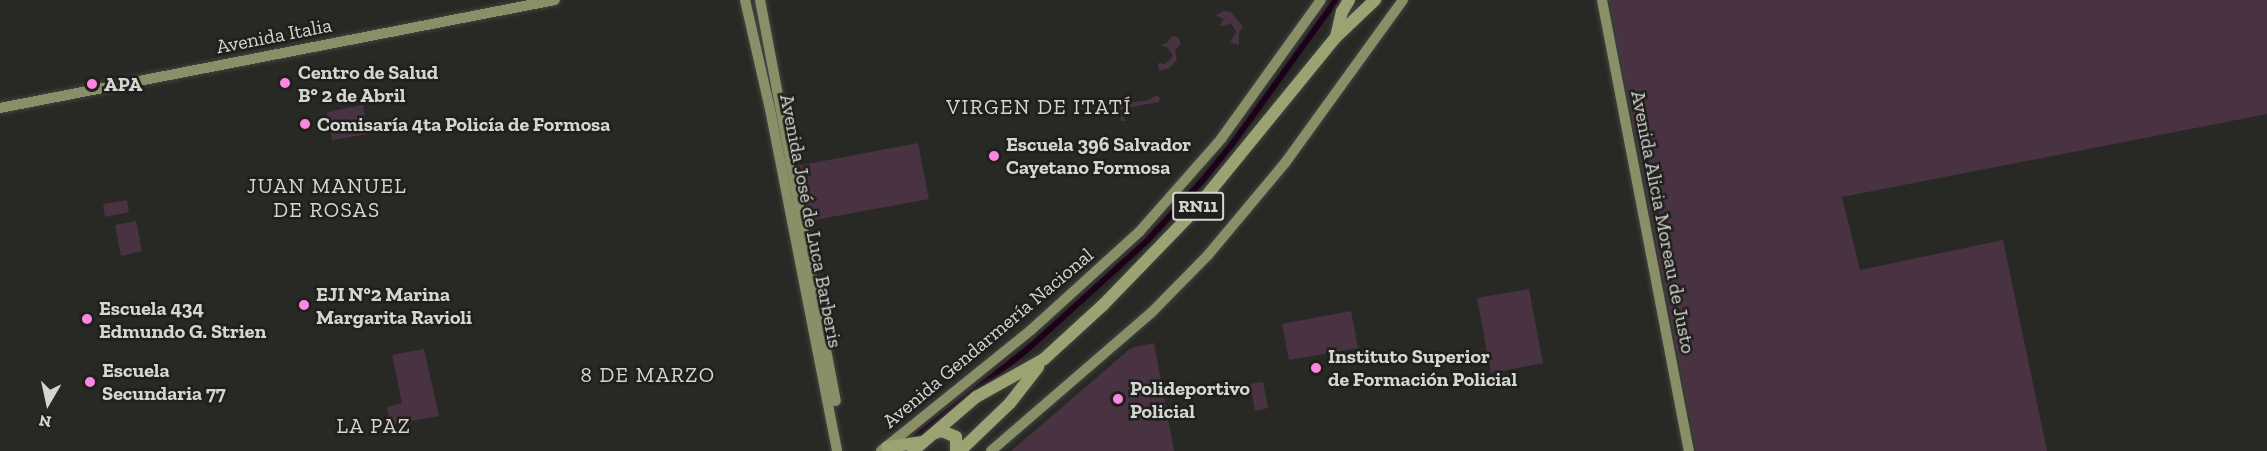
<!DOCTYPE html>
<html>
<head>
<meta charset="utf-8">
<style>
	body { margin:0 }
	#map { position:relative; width:2267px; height:451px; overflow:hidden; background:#282925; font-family:"Zilla Slab",serif }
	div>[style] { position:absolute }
	.green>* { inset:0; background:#493343 }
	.canal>* { height:6px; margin:-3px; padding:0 3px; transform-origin:3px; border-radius:3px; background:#1d0118 }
	.roads { filter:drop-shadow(0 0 2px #444541) drop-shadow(0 0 2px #444541) }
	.major>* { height:10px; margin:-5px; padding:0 5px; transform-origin:5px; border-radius:5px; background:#898f67 }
	.highway>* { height:12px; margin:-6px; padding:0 6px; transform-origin:6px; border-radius:6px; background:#9ca373 }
	.dots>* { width:16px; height:16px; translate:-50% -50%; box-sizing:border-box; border:3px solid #1f1f1c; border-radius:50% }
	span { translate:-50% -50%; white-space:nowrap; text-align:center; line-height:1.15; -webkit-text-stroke:5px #1f1f1c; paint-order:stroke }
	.shield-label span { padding:2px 4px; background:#1f1f1c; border:2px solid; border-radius:4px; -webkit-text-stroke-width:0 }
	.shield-label { font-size:18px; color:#d5d5d2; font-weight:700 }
	.street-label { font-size:20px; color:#d5d5d2 }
	.poi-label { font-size:20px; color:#d5d5d2; font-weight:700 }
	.left { translate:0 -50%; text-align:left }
	.neighbourhood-label { font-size:21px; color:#d5d5d2; letter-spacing:1.5px }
	.north { position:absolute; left:18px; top:373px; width:60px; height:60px; -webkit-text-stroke:4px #1f1f1c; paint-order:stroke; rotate:189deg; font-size:16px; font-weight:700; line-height:24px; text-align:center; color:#d5d5d2 }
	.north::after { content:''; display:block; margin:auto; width:21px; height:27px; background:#d5d5d2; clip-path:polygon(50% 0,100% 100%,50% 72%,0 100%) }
</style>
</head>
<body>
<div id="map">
	<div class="green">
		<div style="clip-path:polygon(1609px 0,2267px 0,2267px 114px,1842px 197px,1860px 270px,2003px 240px,2047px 451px,1696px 451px)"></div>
		<div style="clip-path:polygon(1223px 11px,1231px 12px,1243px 27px,1239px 32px,1239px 45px,1230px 43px,1236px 32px,1231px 23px,1223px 26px,1220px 25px,1224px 19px,1216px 15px)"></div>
		<div style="clip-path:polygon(1172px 36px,1178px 37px,1181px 43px,1175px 51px,1177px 60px,1169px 68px,1159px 71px,1158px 63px,1165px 64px,1173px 56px,1168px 48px,1160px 45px,1167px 43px)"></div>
		<div style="clip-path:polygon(1157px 95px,1160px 98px,1159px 102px,1121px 109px,1125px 121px,1121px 121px,1120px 104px,1149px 100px)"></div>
		<div style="clip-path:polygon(363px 105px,368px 134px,332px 140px,327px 112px)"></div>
		<div style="clip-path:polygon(918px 143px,929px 199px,809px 221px,797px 166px)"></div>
		<div style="clip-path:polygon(127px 200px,129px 212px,105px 217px,103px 204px)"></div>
		<div style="clip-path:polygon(136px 221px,142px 251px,121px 256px,115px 225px)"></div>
		<div style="clip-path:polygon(1529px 289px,1543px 363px,1491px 373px,1477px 298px)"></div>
		<div style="clip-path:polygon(1351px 311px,1358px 348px,1289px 360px,1282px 324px)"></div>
		<div style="clip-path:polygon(1154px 343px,1174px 451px,1011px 451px,1131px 348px)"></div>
		<div style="clip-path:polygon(424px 349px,439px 416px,390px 425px,387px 407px,402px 403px,392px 355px)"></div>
		<div style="clip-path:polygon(1263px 382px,1268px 408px,1255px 411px,1250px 384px)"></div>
	</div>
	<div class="canal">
		<div style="left:912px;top:440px;width:150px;rotate:-38.2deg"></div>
		<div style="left:1030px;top:347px;width:156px;rotate:-42.2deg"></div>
		<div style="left:1146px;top:242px;width:86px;rotate:-47.4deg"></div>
		<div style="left:1204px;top:179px;width:46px;rotate:-51.1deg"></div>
		<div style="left:1233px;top:143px;width:176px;rotate:-54.2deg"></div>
	</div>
	<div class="roads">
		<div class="major">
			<div style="left:745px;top:0;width:112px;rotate:77.1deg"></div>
			<div style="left:770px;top:109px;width:349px;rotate:78.9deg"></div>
			<div style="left:760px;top:0;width:408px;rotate:79.3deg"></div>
			<div style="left:1602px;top:0;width:459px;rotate:79.1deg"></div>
			<div style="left:0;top:108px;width:565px;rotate:-11.01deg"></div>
			<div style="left:881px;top:451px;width:193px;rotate:-38.9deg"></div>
			<div style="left:1031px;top:330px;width:147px;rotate:-42.2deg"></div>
			<div style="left:1140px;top:231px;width:123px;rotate:-48.6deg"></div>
			<div style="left:1221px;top:139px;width:171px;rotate:-54.3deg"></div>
			<div style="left:991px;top:451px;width:211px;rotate:-40.8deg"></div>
			<div style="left:1151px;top:313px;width:81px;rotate:-45.5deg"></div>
			<div style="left:1208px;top:255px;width:120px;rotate:-50.1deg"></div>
			<div style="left:1285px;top:163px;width:201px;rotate:-54.1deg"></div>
		</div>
		<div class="highway">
			<div style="left:1336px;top:37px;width:26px;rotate:-77deg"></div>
			<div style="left:1342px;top:12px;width:14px;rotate:-60deg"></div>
			<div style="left:935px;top:433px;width:7px;rotate:-16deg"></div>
			<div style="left:942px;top:431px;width:15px;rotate:23deg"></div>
			<div style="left:956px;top:437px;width:14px;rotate:90deg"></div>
			<div style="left:887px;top:447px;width:36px;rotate:-8deg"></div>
			<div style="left:913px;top:451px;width:83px;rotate:-40.6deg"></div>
			<div style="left:976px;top:397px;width:78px;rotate:-29.2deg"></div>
			<div style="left:1044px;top:359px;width:80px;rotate:-42.5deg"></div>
			<div style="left:1103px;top:305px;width:131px;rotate:-45.9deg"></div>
			<div style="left:1194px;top:211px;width:225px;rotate:-50.8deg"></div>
			<div style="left:1336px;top:37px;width:54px;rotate:-43.5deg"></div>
			<div style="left:960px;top:451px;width:69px;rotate:-43.8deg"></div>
			<div style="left:1010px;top:403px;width:46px;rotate:-52.1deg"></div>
		</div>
	</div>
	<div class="dots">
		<div style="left:285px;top:83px;background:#fd86e1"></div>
		<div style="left:92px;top:84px;background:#fd86e1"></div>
		<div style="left:305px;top:124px;background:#fd86e1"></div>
		<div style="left:994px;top:156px;background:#fd86e1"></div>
		<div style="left:304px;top:305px;background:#fd86e1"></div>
		<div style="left:87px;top:319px;background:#fd86e1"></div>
		<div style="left:1316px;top:368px;background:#fd86e1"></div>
		<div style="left:90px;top:382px;background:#fd86e1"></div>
		<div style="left:1118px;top:399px;background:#fd86e1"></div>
	</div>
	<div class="shield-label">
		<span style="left:1198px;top:206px">RN11</span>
	</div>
	<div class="street-label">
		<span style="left:274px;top:36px;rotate:-11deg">Avenida Italia</span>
		<span style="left:811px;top:221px;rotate:79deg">Avenida José de Luca Barberis</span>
		<span style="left:1663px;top:222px;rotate:79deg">Avenida Alicia Moreau de Justo</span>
		<span style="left:988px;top:338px;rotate:-40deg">Avenida Gendarmería Nacional</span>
	</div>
	<div class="poi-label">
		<span class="left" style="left:298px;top:84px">Centro de Salud<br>B° 2 de Abril</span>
		<span class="left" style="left:104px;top:84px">APA</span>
		<span class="left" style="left:317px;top:124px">Comisaría 4ta Policía de Formosa</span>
		<span class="left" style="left:1006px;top:156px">Escuela 396 Salvador<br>Cayetano Formosa</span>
		<span class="left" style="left:316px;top:306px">EJI N°2 Marina<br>Margarita Ravioli</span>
		<span class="left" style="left:99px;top:320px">Escuela 434<br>Edmundo G. Strien</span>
		<span class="left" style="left:1328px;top:368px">Instituto Superior<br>de Formación Policial</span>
		<span class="left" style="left:102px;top:382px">Escuela<br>Secundaria 77</span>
		<span class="left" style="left:1130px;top:400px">Polideportivo<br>Policial</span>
	</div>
	<div class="neighbourhood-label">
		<span style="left:1039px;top:107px">VIRGEN DE ITATÍ</span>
		<span style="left:327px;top:198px">JUAN MANUEL<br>DE ROSAS</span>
		<span style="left:648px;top:375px">8 DE MARZO</span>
		<span style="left:374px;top:426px">LA PAZ</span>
	</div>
	<div class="north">N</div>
</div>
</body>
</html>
